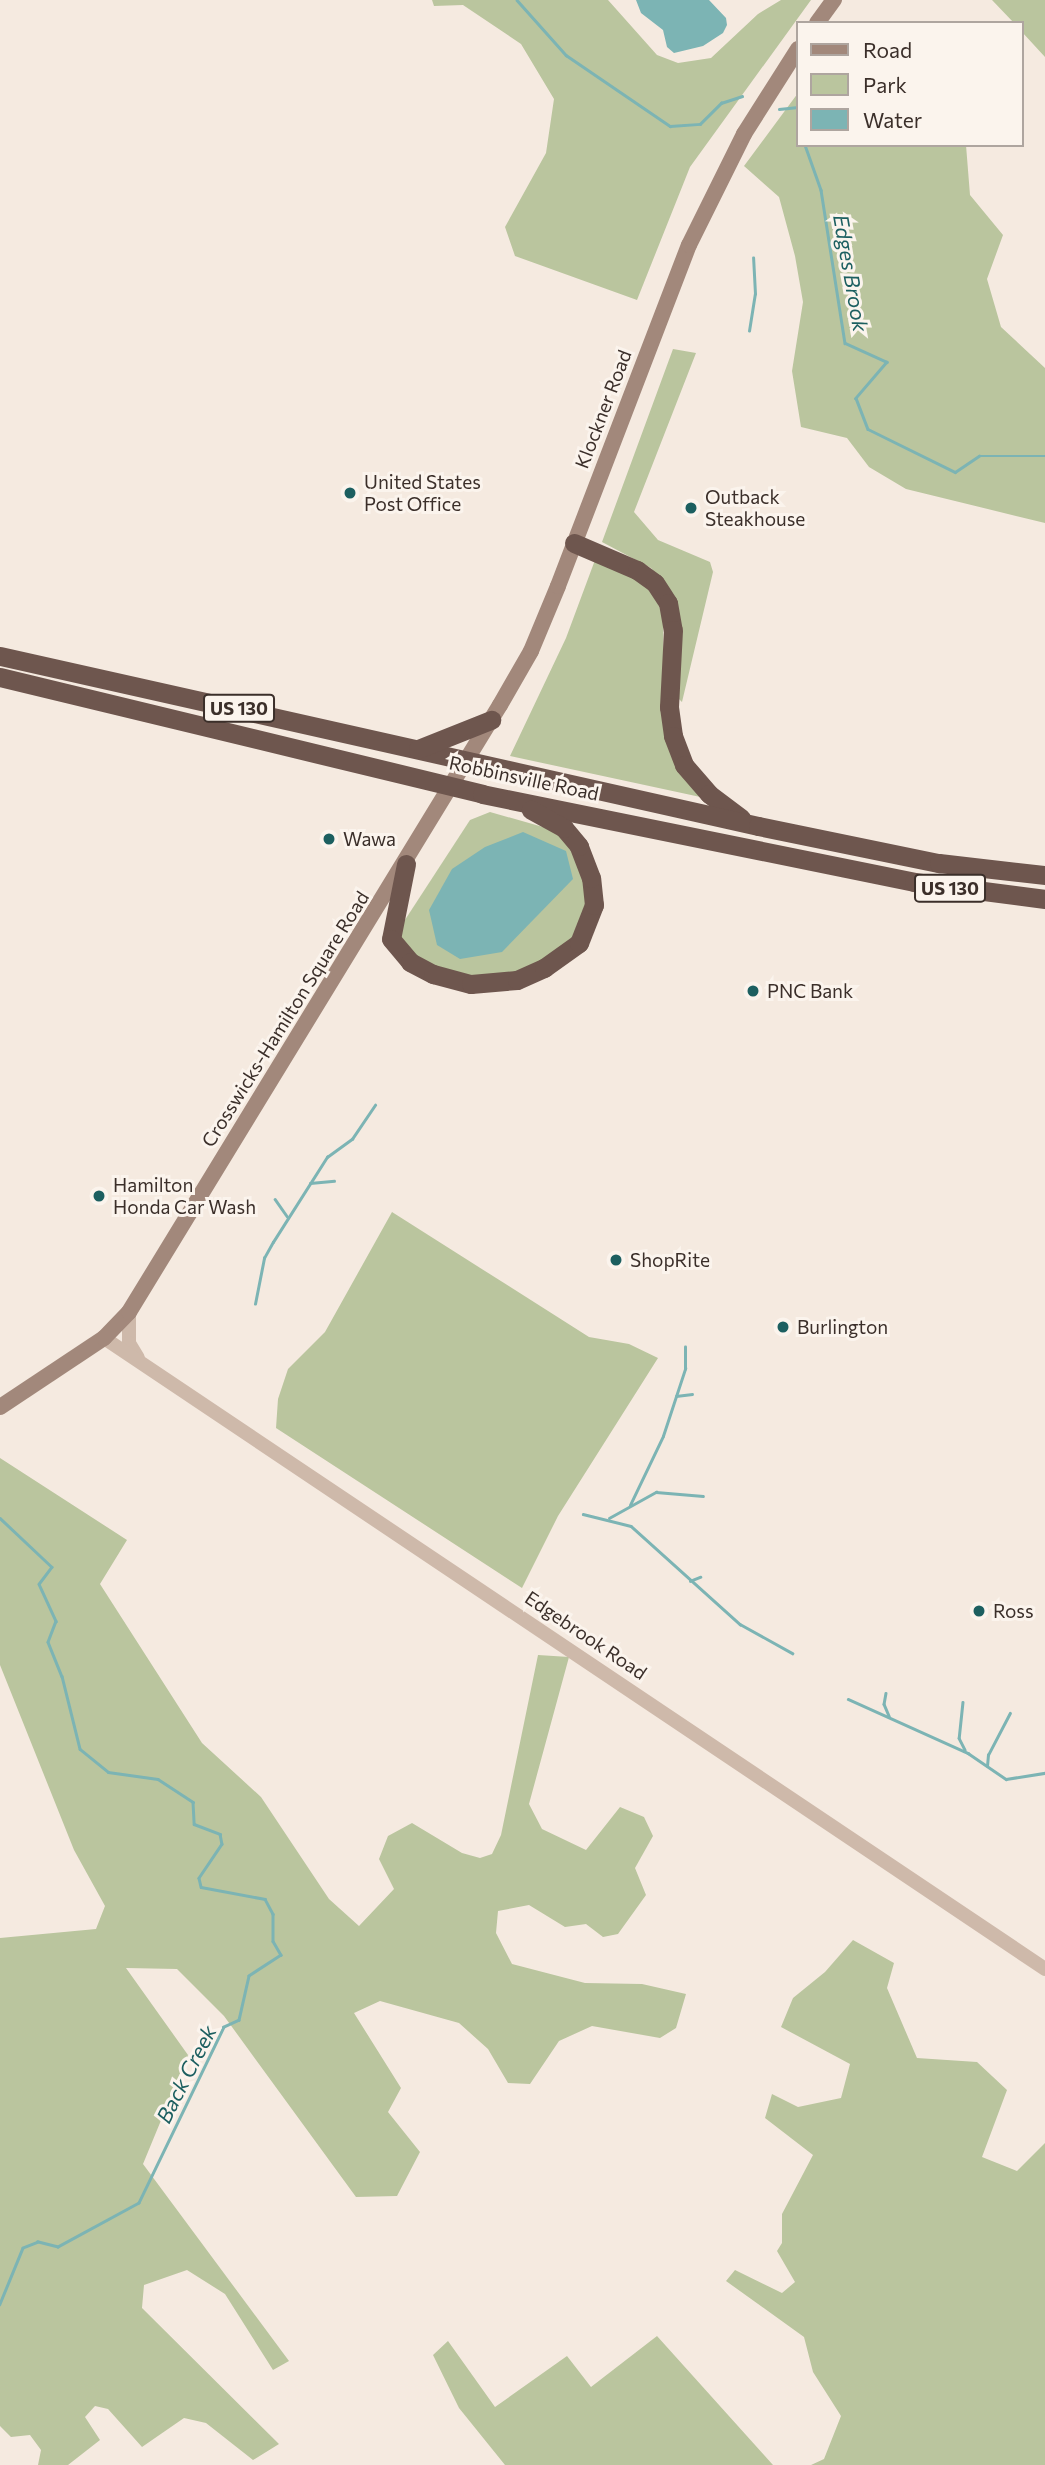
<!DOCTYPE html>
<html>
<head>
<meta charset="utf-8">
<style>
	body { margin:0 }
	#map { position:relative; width:1045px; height:2465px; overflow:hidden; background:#f5eae0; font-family:Commissioner,sans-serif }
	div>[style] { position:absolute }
	.green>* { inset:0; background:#bac59e }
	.water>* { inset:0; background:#7cb4b4 }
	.stream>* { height:2.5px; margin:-1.25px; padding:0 1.25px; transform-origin:1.25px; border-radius:1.25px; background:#7cb4b4 }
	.tertiary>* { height:14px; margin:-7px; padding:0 7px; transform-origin:7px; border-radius:7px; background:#ceb9aa }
	.secondary>* { height:16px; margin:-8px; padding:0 8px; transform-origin:8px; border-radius:8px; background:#a2887b }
	.trunk>* { height:19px; margin:-9.5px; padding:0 9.5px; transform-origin:9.5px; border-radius:9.5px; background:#6e564e }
	.dots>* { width:19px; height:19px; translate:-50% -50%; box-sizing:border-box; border:4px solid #fbf4ed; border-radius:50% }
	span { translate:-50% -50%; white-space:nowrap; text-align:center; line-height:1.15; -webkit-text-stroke:6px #fbf4ed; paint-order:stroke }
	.shield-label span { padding:2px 5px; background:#fbf4ed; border:2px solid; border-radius:5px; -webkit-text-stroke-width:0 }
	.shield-label { font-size:18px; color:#3b2f2a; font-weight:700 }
	.street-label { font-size:19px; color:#3b2f2a }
	.poi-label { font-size:19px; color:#3b2f2a }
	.left { translate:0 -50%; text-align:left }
	.water-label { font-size:21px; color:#1c5f60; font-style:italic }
	.legend { position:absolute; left:796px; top:21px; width:228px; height:126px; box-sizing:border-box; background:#fbf4ed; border:2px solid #aea59f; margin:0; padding:9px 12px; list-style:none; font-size:21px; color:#3b2f2a }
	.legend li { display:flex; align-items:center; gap:14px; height:35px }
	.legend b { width:35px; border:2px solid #aea59f }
</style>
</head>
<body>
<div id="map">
	<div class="green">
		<div style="clip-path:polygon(432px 0,608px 0,657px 55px,678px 63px,711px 58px,758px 14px,781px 0,811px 0,690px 167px,637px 300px,515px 256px,505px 227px,546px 153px,554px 99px,521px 44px,463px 5px,434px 6px)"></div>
		<div style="clip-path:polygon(992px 0,1045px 0,1045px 57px,1022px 32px,1022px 23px,1014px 23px)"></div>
		<div style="clip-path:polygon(798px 93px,798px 145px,966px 145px,970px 195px,1003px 235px,987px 279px,1001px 327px,1045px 368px,1045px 523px,906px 489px,869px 467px,847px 438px,801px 427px,792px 371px,803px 302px,795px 256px,779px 197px,744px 166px)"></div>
		<div style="clip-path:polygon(673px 349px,696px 353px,634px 512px,658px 540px,710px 562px,713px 572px,682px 702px,675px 695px,670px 590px,651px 568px,602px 542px)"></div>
		<div style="clip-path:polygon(595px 560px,641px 579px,655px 596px,663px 616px,664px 688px,705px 798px,510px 756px,566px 638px)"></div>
		<div style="clip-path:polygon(490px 812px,557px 831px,578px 853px,587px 889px,584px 918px,568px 945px,538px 966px,497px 977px,450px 974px,414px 958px,401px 943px,401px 926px,470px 820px)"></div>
		<div style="clip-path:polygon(392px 1212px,589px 1337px,629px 1344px,658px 1358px,558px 1516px,522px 1588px,276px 1428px,278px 1399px,288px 1369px,325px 1332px)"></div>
		<div style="clip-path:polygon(0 1458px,127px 1540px,100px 1584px,202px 1743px,261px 1797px,329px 1899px,359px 1926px,394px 1889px,379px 1859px,388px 1836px,412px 1823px,462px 1853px,480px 1858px,492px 1854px,501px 1835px,538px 1655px,569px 1657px,529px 1804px,542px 1829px,586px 1850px,620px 1807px,644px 1817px,653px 1836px,635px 1868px,646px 1895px,618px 1934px,603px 1937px,586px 1924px,565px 1927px,529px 1905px,498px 1911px,496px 1933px,512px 1964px,585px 1983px,642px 1984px,686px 1994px,676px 2028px,660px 2038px,592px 2026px,559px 2041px,530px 2084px,508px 2083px,488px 2049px,459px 2023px,380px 2001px,354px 2013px,401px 2088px,388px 2112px,420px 2152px,397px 2196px,356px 2197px,224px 2016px,177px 1969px,126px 1968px,188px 2055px,143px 2164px,289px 2361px,273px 2370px,225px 2294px,187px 2270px,144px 2285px,142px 2308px,279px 2444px,253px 2460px,206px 2423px,184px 2418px,142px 2447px,108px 2409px,95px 2406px,85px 2417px,100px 2440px,68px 2465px,38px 2465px,41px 2450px,30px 2435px,11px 2437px,0 2426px,0 1938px,96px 1929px,105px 1906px,74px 1850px,0 1665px)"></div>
		<div style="clip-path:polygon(853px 1940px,894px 1963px,887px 1988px,917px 2058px,977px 2062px,1007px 2090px,982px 2157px,1017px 2171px,1045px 2143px,1045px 2465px,811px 2465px,824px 2459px,841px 2416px,813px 2372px,804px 2337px,726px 2281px,735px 2270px,782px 2293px,795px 2282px,777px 2251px,782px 2243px,782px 2214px,813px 2155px,765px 2118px,772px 2094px,798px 2107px,841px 2098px,850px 2064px,781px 2027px,793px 1998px,825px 1972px)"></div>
		<div style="clip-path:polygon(657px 2336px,773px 2465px,505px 2465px,459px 2408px,433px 2355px,448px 2341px,495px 2407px,567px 2356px,591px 2387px)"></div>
	</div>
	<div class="water">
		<div style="clip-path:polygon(636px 0,709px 0,726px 18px,727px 25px,723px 33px,703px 46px,674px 53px,667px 47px,663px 30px,641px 13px)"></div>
		<div style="clip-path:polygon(523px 832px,566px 851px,573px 879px,502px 952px,460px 959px,437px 945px,429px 910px,452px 869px,485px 847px)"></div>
	</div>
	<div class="stream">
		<div style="left:517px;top:0;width:74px;rotate:48.3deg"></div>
		<div style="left:566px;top:55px;width:126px;rotate:34.3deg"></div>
		<div style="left:670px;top:126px;width:30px;rotate:-4deg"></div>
		<div style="left:700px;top:124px;width:30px;rotate:-45deg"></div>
		<div style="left:721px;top:103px;width:22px;rotate:-18deg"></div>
		<div style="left:779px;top:109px;width:19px;rotate:-6deg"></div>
		<div style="left:805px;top:145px;width:48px;rotate:70.4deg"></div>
		<div style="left:821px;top:190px;width:155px;rotate:81.1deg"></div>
		<div style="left:845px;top:343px;width:46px;rotate:24.3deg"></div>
		<div style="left:887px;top:362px;width:48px;rotate:130.7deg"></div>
		<div style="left:856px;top:398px;width:33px;rotate:69deg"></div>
		<div style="left:868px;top:429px;width:97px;rotate:26.3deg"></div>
		<div style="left:955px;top:472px;width:29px;rotate:-34deg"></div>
		<div style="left:979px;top:456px;width:66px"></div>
		<div style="left:749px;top:331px;width:37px;rotate:-81deg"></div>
		<div style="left:755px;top:294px;width:36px;rotate:-93deg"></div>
		<div style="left:310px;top:1183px;width:24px;rotate:-5deg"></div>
		<div style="left:275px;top:1199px;width:21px;rotate:55deg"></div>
		<div style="left:255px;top:1304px;width:47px;rotate:-78.9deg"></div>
		<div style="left:264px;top:1258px;width:18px;rotate:-61deg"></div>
		<div style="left:273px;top:1242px;width:101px;rotate:-57.6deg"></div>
		<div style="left:327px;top:1157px;width:31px;rotate:-36deg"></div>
		<div style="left:352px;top:1139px;width:41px;rotate:-55.9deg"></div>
		<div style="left:676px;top:1396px;width:16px;rotate:-7deg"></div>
		<div style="left:630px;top:1505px;width:76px;rotate:-64.4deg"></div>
		<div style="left:663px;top:1436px;width:71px;rotate:-71.8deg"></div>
		<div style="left:685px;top:1369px;width:22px;rotate:-90deg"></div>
		<div style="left:583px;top:1514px;width:49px;rotate:14deg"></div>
		<div style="left:631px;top:1526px;width:147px;rotate:42deg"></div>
		<div style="left:740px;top:1624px;width:60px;rotate:29.1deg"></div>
		<div style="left:0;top:1518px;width:71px;rotate:43.3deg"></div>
		<div style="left:52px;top:1567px;width:21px;rotate:127deg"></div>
		<div style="left:39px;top:1584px;width:41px;rotate:65.3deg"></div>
		<div style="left:56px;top:1621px;width:22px;rotate:111deg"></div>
		<div style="left:48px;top:1642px;width:37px;rotate:68deg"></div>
		<div style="left:62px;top:1676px;width:75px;rotate:76.1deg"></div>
		<div style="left:80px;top:1749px;width:36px;rotate:39deg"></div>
		<div style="left:108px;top:1772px;width:50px;rotate:8deg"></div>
		<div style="left:158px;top:1779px;width:42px;rotate:33.3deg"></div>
		<div style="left:193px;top:1802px;width:22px;rotate:87deg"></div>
		<div style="left:194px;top:1824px;width:28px;rotate:21deg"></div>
		<div style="left:220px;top:1834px;width:10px;rotate:79deg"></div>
		<div style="left:222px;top:1844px;width:41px;rotate:124.1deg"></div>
		<div style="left:199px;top:1878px;width:9px;rotate:77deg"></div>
		<div style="left:201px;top:1887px;width:65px;rotate:10.6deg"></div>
		<div style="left:265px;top:1899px;width:17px;rotate:62deg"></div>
		<div style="left:273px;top:1914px;width:27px;rotate:90deg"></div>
		<div style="left:273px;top:1941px;width:16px;rotate:60deg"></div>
		<div style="left:281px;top:1955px;width:38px;rotate:147deg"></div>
		<div style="left:249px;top:1976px;width:45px;rotate:102.8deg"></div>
		<div style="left:239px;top:2020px;width:17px;rotate:155deg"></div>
		<div style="left:224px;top:2027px;width:195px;rotate:115.8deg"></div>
		<div style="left:139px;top:2203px;width:92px;rotate:151.5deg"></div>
		<div style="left:58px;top:2247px;width:21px;rotate:-166deg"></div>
		<div style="left:38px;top:2242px;width:16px;rotate:158deg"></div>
		<div style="left:23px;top:2248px;width:61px;rotate:112.3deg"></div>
		<div style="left:609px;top:1518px;width:54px;rotate:-29deg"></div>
		<div style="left:656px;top:1492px;width:47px;rotate:4.9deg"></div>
		<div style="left:690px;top:1581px;width:11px;rotate:-22deg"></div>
		<div style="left:886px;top:1693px;width:11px;rotate:100deg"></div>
		<div style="left:884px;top:1704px;width:13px;rotate:67deg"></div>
		<div style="left:848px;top:1699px;width:132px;rotate:24.2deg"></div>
		<div style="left:968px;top:1753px;width:46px;rotate:34.4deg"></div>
		<div style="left:1006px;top:1779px;width:39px;rotate:-9deg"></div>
		<div style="left:963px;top:1702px;width:36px;rotate:96deg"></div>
		<div style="left:959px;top:1738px;width:13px;rotate:63deg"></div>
		<div style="left:987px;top:1766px;width:11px;rotate:-85deg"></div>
		<div style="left:988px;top:1755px;width:47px;rotate:-62.4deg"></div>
	</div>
	<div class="tertiary">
		<div style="left:129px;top:1312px;width:31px;rotate:90deg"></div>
		<div style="left:129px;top:1343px;width:17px;rotate:59deg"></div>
		<div style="left:104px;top:1338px;width:1133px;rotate:33.84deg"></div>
	</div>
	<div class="secondary">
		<div style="left:817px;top:23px;width:29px;rotate:-54deg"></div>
		<div style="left:0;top:1407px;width:125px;rotate:-33.6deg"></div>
		<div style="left:104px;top:1338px;width:36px;rotate:-46deg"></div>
		<div style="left:129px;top:1312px;width:711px;rotate:-58.57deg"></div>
		<div style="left:500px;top:705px;width:62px;rotate:-60.1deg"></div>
		<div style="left:531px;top:651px;width:70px;rotate:-67.4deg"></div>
		<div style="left:558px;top:586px;width:365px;rotate:-69deg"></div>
		<div style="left:689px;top:245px;width:124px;rotate:-63.6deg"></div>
		<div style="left:744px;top:134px;width:101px;rotate:-57.6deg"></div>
	</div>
	<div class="trunk">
		<div style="left:574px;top:543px;width:69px;rotate:23.2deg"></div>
		<div style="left:637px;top:570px;width:22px;rotate:36deg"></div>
		<div style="left:655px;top:583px;width:24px;rotate:57deg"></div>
		<div style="left:668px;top:603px;width:27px;rotate:80deg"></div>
		<div style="left:673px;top:630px;width:77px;rotate:93deg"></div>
		<div style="left:669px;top:707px;width:29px;rotate:82deg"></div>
		<div style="left:673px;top:736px;width:31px;rotate:69deg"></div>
		<div style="left:684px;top:765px;width:38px;rotate:49deg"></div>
		<div style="left:709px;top:794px;width:40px;rotate:37deg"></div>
		<div style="left:0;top:656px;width:777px;rotate:12.64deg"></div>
		<div style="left:758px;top:826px;width:185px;rotate:11.6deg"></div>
		<div style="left:939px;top:863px;width:107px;rotate:6.5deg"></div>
		<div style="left:0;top:677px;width:496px;rotate:13.6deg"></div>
		<div style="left:482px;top:794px;width:441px;rotate:11.5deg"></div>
		<div style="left:914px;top:882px;width:132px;rotate:7.4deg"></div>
		<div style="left:418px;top:749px;width:79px;rotate:-21.7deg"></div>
		<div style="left:406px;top:864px;width:76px;rotate:101.3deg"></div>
		<div style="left:391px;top:939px;width:30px;rotate:50deg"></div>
		<div style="left:410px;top:962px;width:26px;rotate:28deg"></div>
		<div style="left:433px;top:974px;width:39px;rotate:15deg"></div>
		<div style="left:471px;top:984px;width:46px;rotate:-5deg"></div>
		<div style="left:517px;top:980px;width:30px;rotate:-24deg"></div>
		<div style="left:544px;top:968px;width:43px;rotate:-35.5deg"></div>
		<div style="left:579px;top:943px;width:41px;rotate:-68.5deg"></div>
		<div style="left:594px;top:905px;width:27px;rotate:-96deg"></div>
		<div style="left:591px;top:878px;width:34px;rotate:-111deg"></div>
		<div style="left:579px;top:846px;width:23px;rotate:-130deg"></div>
		<div style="left:564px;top:828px;width:38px;rotate:-151deg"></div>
	</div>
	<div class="dots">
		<div style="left:350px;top:493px;background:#1c5f60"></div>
		<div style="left:691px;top:508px;background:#1c5f60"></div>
		<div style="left:329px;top:839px;background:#1c5f60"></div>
		<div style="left:753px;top:991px;background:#1c5f60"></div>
		<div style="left:99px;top:1196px;background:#1c5f60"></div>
		<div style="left:616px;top:1260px;background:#1c5f60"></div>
		<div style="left:783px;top:1327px;background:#1c5f60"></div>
		<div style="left:979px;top:1611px;background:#1c5f60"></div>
	</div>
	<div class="shield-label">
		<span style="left:239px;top:708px">US 130</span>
		<span style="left:950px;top:888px">US 130</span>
	</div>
	<div class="street-label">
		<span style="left:603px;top:409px;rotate:-69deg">Klockner Road</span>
		<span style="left:524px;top:778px;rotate:12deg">Robbinsville Road</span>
		<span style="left:285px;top:1019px;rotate:-58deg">Crosswicks-Hamilton Square Road</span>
		<span style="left:586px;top:1635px;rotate:34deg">Edgebrook Road</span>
	</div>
	<div class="poi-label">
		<span class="left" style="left:364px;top:493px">United States<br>Post Office</span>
		<span class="left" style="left:705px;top:508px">Outback<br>Steakhouse</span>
		<span class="left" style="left:343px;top:839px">Wawa</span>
		<span class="left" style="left:767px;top:991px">PNC Bank</span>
		<span class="left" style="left:113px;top:1196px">Hamilton<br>Honda Car Wash</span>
		<span class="left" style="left:630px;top:1260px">ShopRite</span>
		<span class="left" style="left:797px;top:1327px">Burlington</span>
		<span class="left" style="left:993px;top:1611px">Ross</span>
	</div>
	<div class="water-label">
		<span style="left:851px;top:273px;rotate:80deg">Edges Brook</span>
		<span style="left:186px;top:2074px;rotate:-63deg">Back Creek</span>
	</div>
	<ul class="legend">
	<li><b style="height:9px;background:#a2887b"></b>Road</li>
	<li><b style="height:19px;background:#bac59e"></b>Park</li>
	<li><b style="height:19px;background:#7cb4b4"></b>Water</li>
	</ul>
</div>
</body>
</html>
